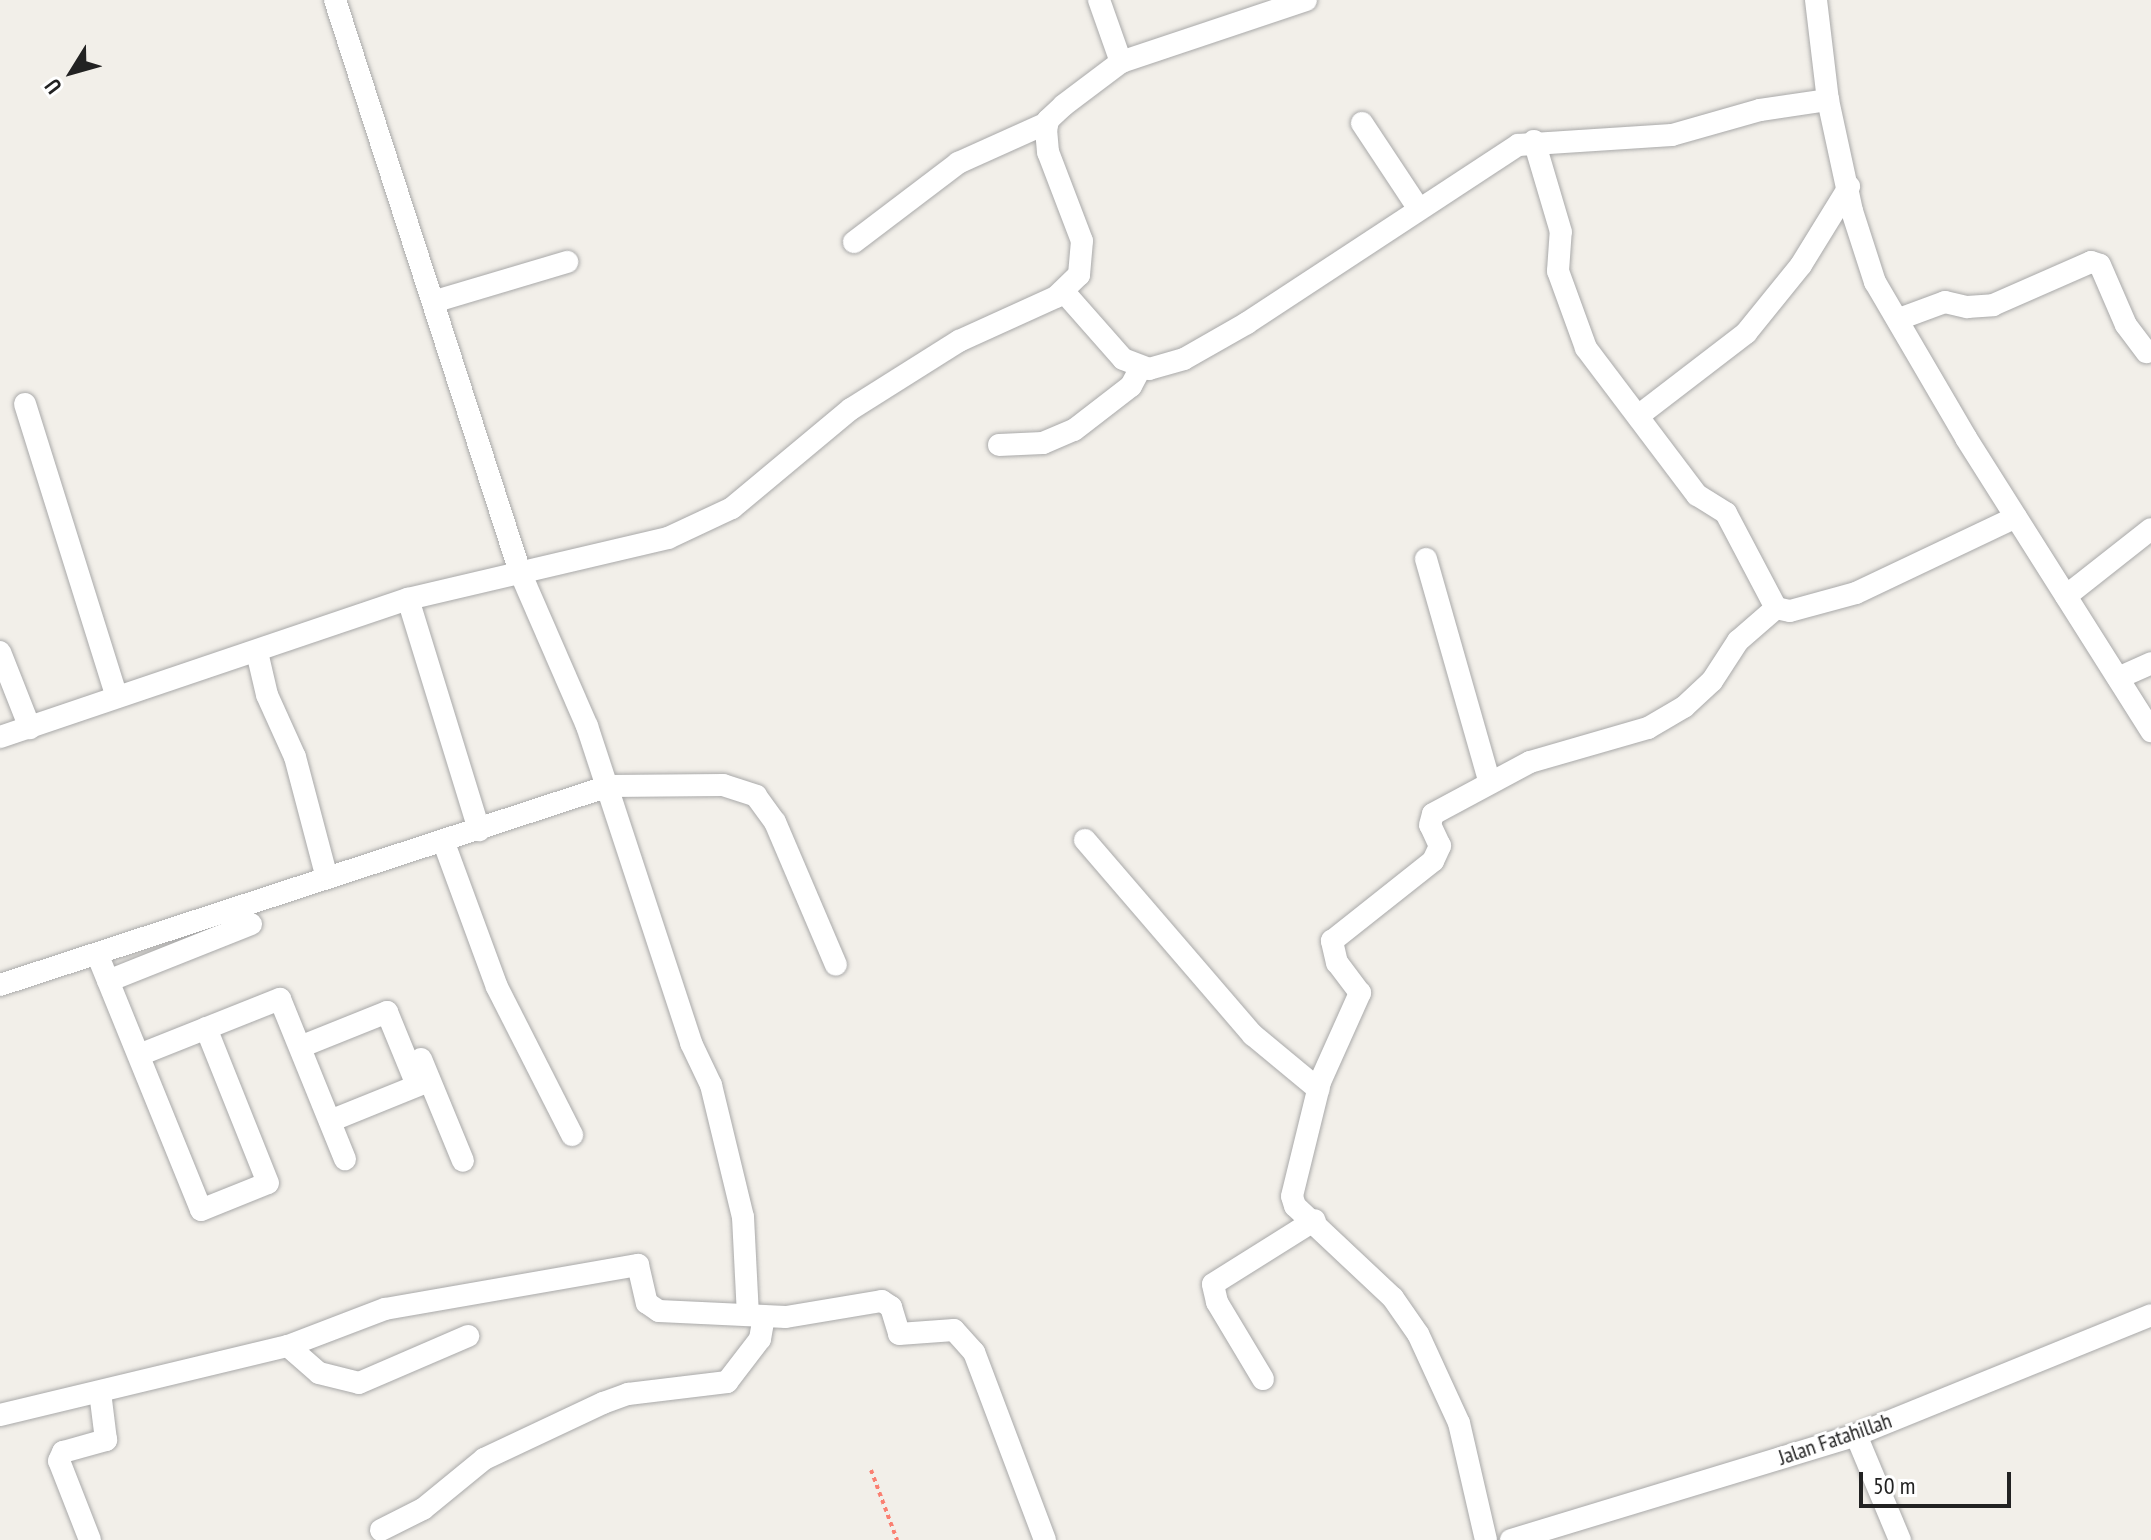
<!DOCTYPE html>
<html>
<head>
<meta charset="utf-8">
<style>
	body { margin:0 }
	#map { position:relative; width:2151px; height:1540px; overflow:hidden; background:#f2efe9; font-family:"PT Sans Narrow",sans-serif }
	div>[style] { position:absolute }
	.path>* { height:4px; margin-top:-2px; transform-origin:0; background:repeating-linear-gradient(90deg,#fa8072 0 4px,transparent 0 8px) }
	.roads { filter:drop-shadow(0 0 2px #a9a9a9) drop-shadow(0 0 2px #a9a9a9) }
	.minor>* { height:22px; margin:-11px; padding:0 11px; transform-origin:11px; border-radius:11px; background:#fff }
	span { translate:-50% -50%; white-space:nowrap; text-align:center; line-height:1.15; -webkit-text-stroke:6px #fff; paint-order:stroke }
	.street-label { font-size:22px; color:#222 }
	.north { position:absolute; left:32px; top:32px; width:80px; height:80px; -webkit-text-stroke:6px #fff; paint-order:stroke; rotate:233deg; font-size:22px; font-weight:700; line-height:32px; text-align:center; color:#222 }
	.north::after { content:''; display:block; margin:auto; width:28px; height:36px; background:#222; clip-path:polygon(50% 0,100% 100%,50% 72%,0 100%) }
	.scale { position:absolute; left:1859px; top:1472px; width:152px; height:36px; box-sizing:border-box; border:4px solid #222; border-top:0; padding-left:10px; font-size:24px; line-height:28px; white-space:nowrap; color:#222; -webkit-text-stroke:6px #fff; paint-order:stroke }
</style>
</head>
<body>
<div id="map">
	<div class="path">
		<div style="left:871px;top:1470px;width:75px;rotate:69.6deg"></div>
	</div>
	<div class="roads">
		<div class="minor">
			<div style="left:335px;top:0;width:601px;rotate:72.08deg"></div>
			<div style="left:520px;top:572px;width:168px;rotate:66.5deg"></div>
			<div style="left:587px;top:726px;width:334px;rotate:71.8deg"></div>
			<div style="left:691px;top:1043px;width:47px;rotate:64.5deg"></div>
			<div style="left:711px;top:1085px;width:136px;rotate:76.4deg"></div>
			<div style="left:743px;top:1217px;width:98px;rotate:87.1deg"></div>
			<div style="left:1099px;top:0;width:66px;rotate:70.5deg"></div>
			<div style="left:1816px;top:0;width:101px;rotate:83.2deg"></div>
			<div style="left:1828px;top:100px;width:114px;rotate:77.8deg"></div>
			<div style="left:1852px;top:211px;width:75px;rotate:72.1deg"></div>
			<div style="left:1875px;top:282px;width:181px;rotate:59.7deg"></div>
			<div style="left:1966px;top:438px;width:347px;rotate:57.7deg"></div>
			<div style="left:1362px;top:123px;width:103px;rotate:56.5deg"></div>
			<div style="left:854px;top:242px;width:131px;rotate:-37.2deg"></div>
			<div style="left:958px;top:163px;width:98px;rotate:-24.2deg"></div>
			<div style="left:1064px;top:292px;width:89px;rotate:48.6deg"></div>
			<div style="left:1123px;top:359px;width:28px;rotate:21deg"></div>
			<div style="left:1149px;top:369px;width:36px;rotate:-16deg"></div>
			<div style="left:1184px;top:359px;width:73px;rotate:-29.7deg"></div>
			<div style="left:1247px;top:323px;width:324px;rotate:-33.3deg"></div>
			<div style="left:1518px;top:145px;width:154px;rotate:-3.7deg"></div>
			<div style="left:1672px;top:135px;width:91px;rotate:-15.9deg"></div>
			<div style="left:1760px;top:110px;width:69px;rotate:-8.4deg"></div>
			<div style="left:436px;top:301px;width:137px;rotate:-16.6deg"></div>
			<div style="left:1899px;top:319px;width:49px;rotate:-20.3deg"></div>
			<div style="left:1945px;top:302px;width:23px;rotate:13deg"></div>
			<div style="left:1967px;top:307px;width:26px;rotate:-4deg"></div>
			<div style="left:1993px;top:305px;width:107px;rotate:-23.7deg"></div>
			<div style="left:2091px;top:262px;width:9px;rotate:18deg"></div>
			<div style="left:2100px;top:265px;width:65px;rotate:66.6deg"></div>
			<div style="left:2126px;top:325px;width:34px;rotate:53deg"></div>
			<div style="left:25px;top:404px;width:307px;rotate:72.6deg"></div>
			<div style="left:1638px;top:416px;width:136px;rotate:-37.5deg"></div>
			<div style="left:1746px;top:333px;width:87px;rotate:-51deg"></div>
			<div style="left:1801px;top:265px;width:92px;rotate:-58.4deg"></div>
			<div style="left:999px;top:445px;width:44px;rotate:-2.6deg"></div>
			<div style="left:1043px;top:443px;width:34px;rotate:-23deg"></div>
			<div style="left:1074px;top:430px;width:72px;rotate:-37.7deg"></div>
			<div style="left:1131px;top:386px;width:21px;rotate:-62deg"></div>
			<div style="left:1426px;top:559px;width:230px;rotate:74.1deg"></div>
			<div style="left:2066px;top:596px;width:108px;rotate:-38.2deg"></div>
			<div style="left:408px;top:599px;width:242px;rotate:72.9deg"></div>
			<div style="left:1776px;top:608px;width:14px;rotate:12deg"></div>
			<div style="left:1790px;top:611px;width:68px;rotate:-15.3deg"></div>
			<div style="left:1856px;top:593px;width:177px;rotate:-25.4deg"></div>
			<div style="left:0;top:652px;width:82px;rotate:68.5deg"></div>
			<div style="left:257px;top:652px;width:44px;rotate:76.9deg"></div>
			<div style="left:267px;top:695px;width:68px;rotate:65.7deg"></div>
			<div style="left:295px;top:757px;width:125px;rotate:75.2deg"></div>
			<div style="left:2118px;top:678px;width:36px;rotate:-24deg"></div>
			<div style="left:0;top:737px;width:431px;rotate:-18.7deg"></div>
			<div style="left:408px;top:599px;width:267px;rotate:-13.2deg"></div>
			<div style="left:668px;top:538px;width:71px;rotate:-25.1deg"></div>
			<div style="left:732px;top:508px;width:155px;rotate:-39.8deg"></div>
			<div style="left:851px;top:409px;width:128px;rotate:-32.2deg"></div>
			<div style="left:959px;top:341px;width:107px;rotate:-24.4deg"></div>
			<div style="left:1056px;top:297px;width:32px;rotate:-44deg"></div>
			<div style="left:1079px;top:275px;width:34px;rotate:-85deg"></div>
			<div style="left:1082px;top:241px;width:95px;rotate:-110.9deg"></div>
			<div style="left:1048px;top:152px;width:21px;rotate:-95deg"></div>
			<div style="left:1046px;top:131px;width:11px;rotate:-80deg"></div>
			<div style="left:1048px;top:120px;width:22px;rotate:-43deg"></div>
			<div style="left:1064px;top:105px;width:71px;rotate:-37deg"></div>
			<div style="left:1121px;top:62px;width:195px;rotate:-18.5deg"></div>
			<div style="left:1085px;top:840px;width:257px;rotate:49.3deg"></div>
			<div style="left:1253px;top:1035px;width:85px;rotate:39.7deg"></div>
			<div style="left:444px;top:843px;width:153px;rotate:69.8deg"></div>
			<div style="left:497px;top:987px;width:166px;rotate:63.1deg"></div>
			<div style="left:98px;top:956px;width:274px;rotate:67.9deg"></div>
			<div style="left:201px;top:1210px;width:72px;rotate:-21.9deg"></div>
			<div style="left:268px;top:1183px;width:167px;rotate:-111.8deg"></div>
			<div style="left:108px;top:981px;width:154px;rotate:-21.7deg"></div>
			<div style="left:0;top:985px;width:641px;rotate:-18.1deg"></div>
			<div style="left:609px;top:786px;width:114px;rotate:-0.5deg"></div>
			<div style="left:723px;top:785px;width:35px;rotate:18deg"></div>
			<div style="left:756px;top:796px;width:32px;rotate:54deg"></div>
			<div style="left:775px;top:822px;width:155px;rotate:66.9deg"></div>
			<div style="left:300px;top:1047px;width:94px;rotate:-21.9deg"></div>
			<div style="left:387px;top:1012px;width:79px;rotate:67.7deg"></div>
			<div style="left:139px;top:1055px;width:152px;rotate:-21.7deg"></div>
			<div style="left:280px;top:999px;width:173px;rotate:67.9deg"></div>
			<div style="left:421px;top:1059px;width:110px;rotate:67.6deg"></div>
			<div style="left:330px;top:1121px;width:107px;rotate:-22deg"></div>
			<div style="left:288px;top:1346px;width:41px;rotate:41.1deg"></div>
			<div style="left:319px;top:1373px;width:41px;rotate:14deg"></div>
			<div style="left:359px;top:1383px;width:119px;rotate:-23.3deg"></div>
			<div style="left:1263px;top:1379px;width:90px;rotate:-120.9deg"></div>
			<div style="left:1217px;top:1302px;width:18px;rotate:-103deg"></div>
			<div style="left:1213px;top:1284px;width:120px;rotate:-32.1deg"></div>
			<div style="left:0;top:1415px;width:296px;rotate:-13.5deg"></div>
			<div style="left:288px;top:1346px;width:104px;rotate:-20.9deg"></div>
			<div style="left:385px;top:1309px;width:257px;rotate:-9.9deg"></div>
			<div style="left:638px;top:1265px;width:39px;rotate:77deg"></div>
			<div style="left:647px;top:1303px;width:14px;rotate:34deg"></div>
			<div style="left:659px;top:1311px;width:127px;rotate:2.7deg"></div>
			<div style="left:786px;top:1317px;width:97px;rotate:-9.5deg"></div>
			<div style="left:882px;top:1301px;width:11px;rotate:34deg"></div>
			<div style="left:891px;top:1307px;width:28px;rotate:73deg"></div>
			<div style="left:899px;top:1334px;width:55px;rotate:-4.2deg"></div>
			<div style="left:954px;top:1330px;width:30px;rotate:48deg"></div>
			<div style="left:974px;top:1352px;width:201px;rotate:69.3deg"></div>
			<div style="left:1856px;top:1435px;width:114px;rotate:67.3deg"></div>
			<div style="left:381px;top:1530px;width:47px;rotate:-26.6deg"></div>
			<div style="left:423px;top:1509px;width:79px;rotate:-39.3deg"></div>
			<div style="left:484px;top:1459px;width:132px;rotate:-25.2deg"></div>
			<div style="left:603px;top:1403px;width:27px;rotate:-20deg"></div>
			<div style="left:628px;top:1394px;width:100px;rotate:-6.9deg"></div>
			<div style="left:727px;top:1382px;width:54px;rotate:-52.5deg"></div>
			<div style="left:760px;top:1339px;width:23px;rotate:-80deg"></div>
			<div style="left:90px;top:1540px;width:85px;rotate:-111.4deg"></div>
			<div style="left:59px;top:1461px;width:10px;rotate:-66deg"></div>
			<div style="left:63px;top:1452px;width:45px;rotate:-15.6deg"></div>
			<div style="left:106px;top:1440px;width:48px;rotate:-97.1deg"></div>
			<div style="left:1486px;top:1540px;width:120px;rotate:-103deg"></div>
			<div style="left:1459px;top:1423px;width:98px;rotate:-114.7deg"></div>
			<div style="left:1418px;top:1334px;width:44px;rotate:-124.8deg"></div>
			<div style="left:1393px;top:1298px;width:134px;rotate:-136.8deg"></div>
			<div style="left:1295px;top:1206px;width:10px;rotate:-107deg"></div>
			<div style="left:1292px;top:1196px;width:117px;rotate:-76.2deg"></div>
			<div style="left:1320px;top:1082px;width:98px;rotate:-65.8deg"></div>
			<div style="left:1360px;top:993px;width:38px;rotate:-127deg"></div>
			<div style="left:1337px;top:963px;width:23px;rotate:-103deg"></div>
			<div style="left:1332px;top:941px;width:129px;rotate:-38.4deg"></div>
			<div style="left:1433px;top:861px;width:17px;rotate:-65deg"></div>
			<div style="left:1440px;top:846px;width:23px;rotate:-115deg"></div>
			<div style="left:1430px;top:825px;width:11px;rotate:-75deg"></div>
			<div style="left:1433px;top:814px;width:110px;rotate:-28.2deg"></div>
			<div style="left:1530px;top:762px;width:123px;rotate:-16.1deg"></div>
			<div style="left:1648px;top:728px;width:42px;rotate:-30.3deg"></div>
			<div style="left:1684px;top:707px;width:38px;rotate:-43deg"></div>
			<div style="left:1712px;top:681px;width:48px;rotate:-57deg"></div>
			<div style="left:1738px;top:641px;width:50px;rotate:-41deg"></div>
			<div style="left:1776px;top:608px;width:107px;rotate:-117.8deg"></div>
			<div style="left:1726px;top:513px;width:34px;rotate:-148deg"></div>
			<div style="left:1697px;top:495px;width:184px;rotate:-127.1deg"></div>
			<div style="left:1586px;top:348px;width:82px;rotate:-110deg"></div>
			<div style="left:1558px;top:271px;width:39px;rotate:-86deg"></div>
			<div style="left:1561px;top:232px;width:95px;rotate:-106.5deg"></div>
			<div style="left:1511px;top:1540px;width:361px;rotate:-16.9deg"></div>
			<div style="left:1856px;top:1435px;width:318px;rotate:-22.1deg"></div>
		</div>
	</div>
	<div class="street-label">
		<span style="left:1835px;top:1439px;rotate:-19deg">Jalan Fatahillah</span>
	</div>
	<div class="north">U</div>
	<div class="scale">50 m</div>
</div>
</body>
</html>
